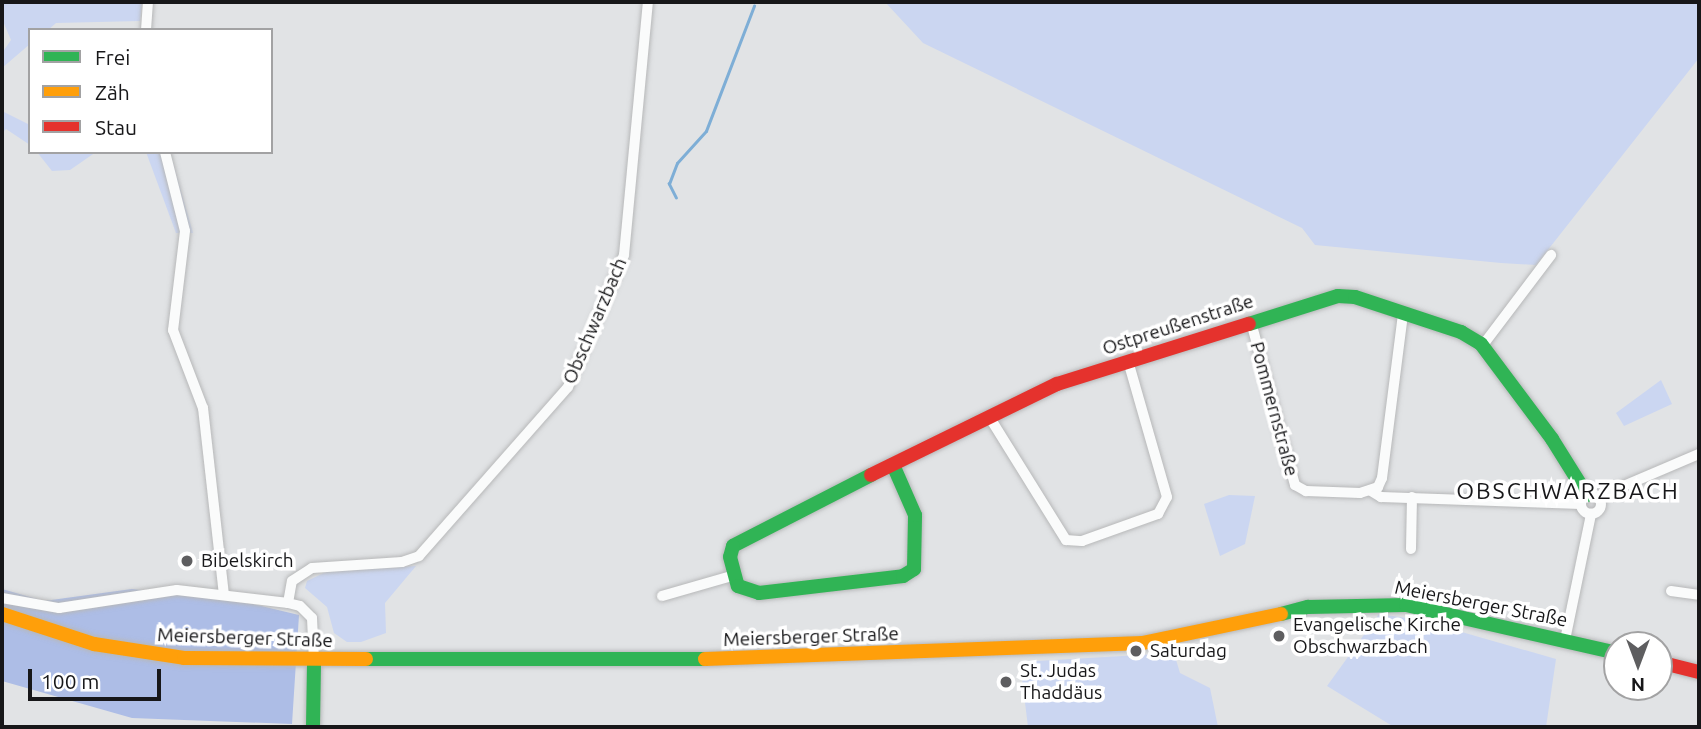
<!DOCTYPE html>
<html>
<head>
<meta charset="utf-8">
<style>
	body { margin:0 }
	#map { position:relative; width:1701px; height:729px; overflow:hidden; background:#e1e3e5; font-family:Ubuntu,sans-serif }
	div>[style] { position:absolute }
	.green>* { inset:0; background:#cbd6f1 }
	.forest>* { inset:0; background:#adbde6 }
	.stream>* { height:2.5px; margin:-1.25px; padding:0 1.25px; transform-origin:1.25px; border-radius:1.25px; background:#7eaed6 }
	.roads { filter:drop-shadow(0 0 2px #b7b8b9) drop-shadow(0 0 2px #b7b8b9) }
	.street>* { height:10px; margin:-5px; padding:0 5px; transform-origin:5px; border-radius:5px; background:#fafbfb }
	.street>.ring { margin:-5px; padding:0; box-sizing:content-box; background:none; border:10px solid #fafbfb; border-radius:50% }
	.fast>* { height:14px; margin:-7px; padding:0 7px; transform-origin:7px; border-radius:7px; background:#30b455 }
	.slow>* { height:14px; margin:-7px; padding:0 7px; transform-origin:7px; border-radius:7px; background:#ff9f0a }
	.jam>* { height:14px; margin:-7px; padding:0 7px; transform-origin:7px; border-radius:7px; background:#e5322d }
	.dots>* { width:19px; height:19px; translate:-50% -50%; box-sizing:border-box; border:4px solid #fff; border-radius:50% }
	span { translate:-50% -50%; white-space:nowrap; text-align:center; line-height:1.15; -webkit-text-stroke:7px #fff; paint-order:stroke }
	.street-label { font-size:19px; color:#171719 }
	.poi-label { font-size:19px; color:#171719 }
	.left { translate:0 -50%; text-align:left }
	.quarter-label { font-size:23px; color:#171719; letter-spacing:2px }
	.frame { position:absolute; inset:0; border:4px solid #171719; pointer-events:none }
	.legend { position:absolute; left:28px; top:28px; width:245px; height:126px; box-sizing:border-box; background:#fff; border:2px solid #a2a2a3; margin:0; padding:9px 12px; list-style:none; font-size:21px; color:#171719 }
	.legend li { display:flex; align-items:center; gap:14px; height:35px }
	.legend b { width:35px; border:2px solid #a2a2a3 }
	.north { position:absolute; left:1603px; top:631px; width:70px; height:70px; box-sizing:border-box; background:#fff; border:2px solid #a2a2a3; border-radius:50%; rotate:180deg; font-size:19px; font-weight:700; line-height:28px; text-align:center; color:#171719 }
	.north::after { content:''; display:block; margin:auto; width:24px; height:32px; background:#5e5e60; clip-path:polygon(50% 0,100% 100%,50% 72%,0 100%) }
	.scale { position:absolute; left:28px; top:669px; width:133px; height:32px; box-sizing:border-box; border:4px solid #171719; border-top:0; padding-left:9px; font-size:21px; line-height:24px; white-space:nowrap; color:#171719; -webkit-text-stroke:5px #fff; paint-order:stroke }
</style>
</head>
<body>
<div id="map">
	<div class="green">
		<div style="clip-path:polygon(2px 2px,142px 2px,140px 21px,56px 23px,48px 30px,30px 30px,30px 44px,2px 68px,2px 53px,11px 40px,2px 19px)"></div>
		<div style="clip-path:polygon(885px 2px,1699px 2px,1699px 58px,1536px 265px,1501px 263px,1315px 245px,1302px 228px,923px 43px)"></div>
		<div style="clip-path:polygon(2px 111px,30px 125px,30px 145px,6px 129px,2px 133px)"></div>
		<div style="clip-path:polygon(37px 152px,96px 152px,70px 170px,52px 171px)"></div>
		<div style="clip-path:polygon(146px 152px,170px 152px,193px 233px,176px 233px)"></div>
		<div style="clip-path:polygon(1661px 380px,1672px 404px,1624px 426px,1616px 413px)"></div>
		<div style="clip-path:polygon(1229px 495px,1255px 496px,1245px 544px,1220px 556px,1204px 504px)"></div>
		<div style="clip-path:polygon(416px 566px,385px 603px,386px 633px,361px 642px,347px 642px,334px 633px,327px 607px,305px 588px,307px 581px,328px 571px)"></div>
		<div style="clip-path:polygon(1379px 614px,1420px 620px,1556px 659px,1546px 727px,1394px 727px,1327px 686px)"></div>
		<div style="clip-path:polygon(1174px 653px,1180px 673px,1210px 688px,1218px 727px,1028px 727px,1020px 662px)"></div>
	</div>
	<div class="forest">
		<div style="clip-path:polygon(2px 589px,44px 601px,132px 589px,240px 601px,299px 615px,292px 724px,132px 718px,2px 681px)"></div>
	</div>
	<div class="stream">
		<div style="left:676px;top:198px;width:16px;rotate:-117deg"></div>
		<div style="left:669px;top:184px;width:22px;rotate:-69deg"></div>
		<div style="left:677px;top:163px;width:43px;rotate:-47.8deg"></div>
		<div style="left:706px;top:131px;width:134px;rotate:-69deg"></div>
	</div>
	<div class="roads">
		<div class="street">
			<div style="left:146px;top:30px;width:28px;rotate:-86deg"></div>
			<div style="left:165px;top:152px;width:81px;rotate:75.8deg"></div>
			<div style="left:185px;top:231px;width:100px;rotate:96.9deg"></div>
			<div style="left:173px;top:330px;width:84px;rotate:69deg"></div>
			<div style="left:203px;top:408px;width:187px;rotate:83.6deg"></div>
			<div style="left:1251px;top:322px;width:169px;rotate:74.9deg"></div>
			<div style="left:1295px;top:485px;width:13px;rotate:29deg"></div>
			<div style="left:1306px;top:491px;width:54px;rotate:2.1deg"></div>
			<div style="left:1360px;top:493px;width:19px;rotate:-18deg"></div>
			<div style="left:1378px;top:487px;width:10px;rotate:-66deg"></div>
			<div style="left:1382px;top:478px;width:166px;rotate:-82.7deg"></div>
			<div style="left:1483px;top:345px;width:113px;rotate:-52.9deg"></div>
			<div style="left:990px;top:418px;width:144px;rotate:58.1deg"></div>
			<div style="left:1066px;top:540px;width:16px;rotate:4deg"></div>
			<div style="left:1082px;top:541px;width:81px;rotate:-19.6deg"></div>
			<div style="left:1158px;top:514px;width:19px;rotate:-62deg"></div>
			<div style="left:1167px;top:497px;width:141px;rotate:-106deg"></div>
			<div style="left:1371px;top:491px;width:12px;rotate:31deg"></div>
			<div style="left:1381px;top:497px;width:200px;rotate:2deg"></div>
			<div class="ring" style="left:1581px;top:494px;width:10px;height:10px"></div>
			<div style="left:1598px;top:497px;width:110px;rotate:-23.1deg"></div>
			<div style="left:1411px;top:549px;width:52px;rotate:-88.9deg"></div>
			<div style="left:1671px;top:591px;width:28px;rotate:8deg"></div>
			<div style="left:662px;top:596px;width:76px;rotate:-16deg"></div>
			<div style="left:2px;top:598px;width:58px;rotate:10deg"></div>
			<div style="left:59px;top:608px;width:119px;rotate:-8.7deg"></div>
			<div style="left:177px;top:590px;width:112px;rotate:6.7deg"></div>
			<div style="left:288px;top:603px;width:12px;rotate:14deg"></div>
			<div style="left:300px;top:606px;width:17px;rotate:45deg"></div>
			<div style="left:312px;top:618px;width:42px;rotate:87.3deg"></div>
			<div style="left:288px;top:603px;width:22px;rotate:-80deg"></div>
			<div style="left:292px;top:581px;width:24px;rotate:-33deg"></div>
			<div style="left:312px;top:568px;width:90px;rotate:-3.8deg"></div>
			<div style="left:402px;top:562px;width:18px;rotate:-19deg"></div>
			<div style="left:419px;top:556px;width:225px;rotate:-48.6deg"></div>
			<div style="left:568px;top:387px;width:143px;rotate:-67deg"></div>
			<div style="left:624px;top:255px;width:254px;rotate:-84.6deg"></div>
			<div style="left:1565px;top:640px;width:129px;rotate:-78.3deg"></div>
		</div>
		<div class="fast">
			<div style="left:1249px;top:324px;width:93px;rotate:-17.5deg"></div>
			<div style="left:1338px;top:296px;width:17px;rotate:3deg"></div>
			<div style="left:1355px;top:297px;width:112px;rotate:18.3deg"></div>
			<div style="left:1461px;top:332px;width:23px;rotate:31deg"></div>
			<div style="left:1481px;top:344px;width:119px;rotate:53.2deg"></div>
			<div style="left:1552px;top:439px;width:66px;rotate:58deg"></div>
			<div style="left:871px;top:475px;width:155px;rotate:152.8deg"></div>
			<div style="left:733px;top:546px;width:11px;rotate:105deg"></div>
			<div style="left:730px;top:557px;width:30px;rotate:75deg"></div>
			<div style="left:738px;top:586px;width:22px;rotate:18deg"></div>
			<div style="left:759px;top:593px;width:145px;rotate:-6.7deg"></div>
			<div style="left:903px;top:576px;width:13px;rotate:-32deg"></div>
			<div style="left:914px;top:569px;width:54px;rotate:-88.9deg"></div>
			<div style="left:915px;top:515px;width:55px;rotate:-113.7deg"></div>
			<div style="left:1281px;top:614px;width:28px;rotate:-15deg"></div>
			<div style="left:1308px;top:607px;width:98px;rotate:-1.2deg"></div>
			<div style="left:1406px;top:605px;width:216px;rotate:12.8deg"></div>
			<div style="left:366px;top:659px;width:339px"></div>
			<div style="left:313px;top:727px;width:67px;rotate:-89.1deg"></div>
		</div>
		<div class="slow">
			<div style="left:2px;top:614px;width:97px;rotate:18.1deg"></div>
			<div style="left:94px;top:644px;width:91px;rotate:8.8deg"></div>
			<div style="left:184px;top:658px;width:182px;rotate:0.3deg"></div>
			<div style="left:705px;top:659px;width:438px;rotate:-2.1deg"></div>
			<div style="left:1143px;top:643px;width:141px;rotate:-11.9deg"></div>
		</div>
		<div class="jam">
			<div style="left:871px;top:475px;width:207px;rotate:-26.1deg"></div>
			<div style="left:1057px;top:384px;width:201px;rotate:-17.4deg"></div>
			<div style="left:1659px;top:662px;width:41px;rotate:14deg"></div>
		</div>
	</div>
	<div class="dots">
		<div style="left:187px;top:561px;background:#5e5e60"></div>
		<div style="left:1279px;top:636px;background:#5e5e60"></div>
		<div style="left:1136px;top:651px;background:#5e5e60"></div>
		<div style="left:1006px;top:682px;background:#5e5e60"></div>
	</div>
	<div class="street-label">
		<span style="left:595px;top:321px;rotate:-67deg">Obschwarzbach</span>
		<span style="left:1178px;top:325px;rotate:-18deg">Ostpreußenstraße</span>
		<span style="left:1274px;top:409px;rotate:75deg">Pommernstraße</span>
		<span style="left:1481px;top:604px;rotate:11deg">Meiersberger Straße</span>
		<span style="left:811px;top:637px;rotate:-2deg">Meiersberger Straße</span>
		<span style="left:245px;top:638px;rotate:2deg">Meiersberger Straße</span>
	</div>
	<div class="poi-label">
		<span class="left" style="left:201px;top:561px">Bibelskirch</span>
		<span class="left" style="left:1293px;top:636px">Evangelische Kirche<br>Obschwarzbach</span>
		<span class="left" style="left:1150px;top:651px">Saturdag</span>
		<span class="left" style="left:1020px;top:682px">St. Judas<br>Thaddäus</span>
	</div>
	<div class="quarter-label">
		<span style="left:1568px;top:491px">OBSCHWARZBACH</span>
	</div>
	<div class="frame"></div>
	<ul class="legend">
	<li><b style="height:9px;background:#30b455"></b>Frei</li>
	<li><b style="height:9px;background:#ff9f0a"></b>Zäh</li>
	<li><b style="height:9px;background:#e5322d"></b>Stau</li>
	</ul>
	<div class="north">N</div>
	<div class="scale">100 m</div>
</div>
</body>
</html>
